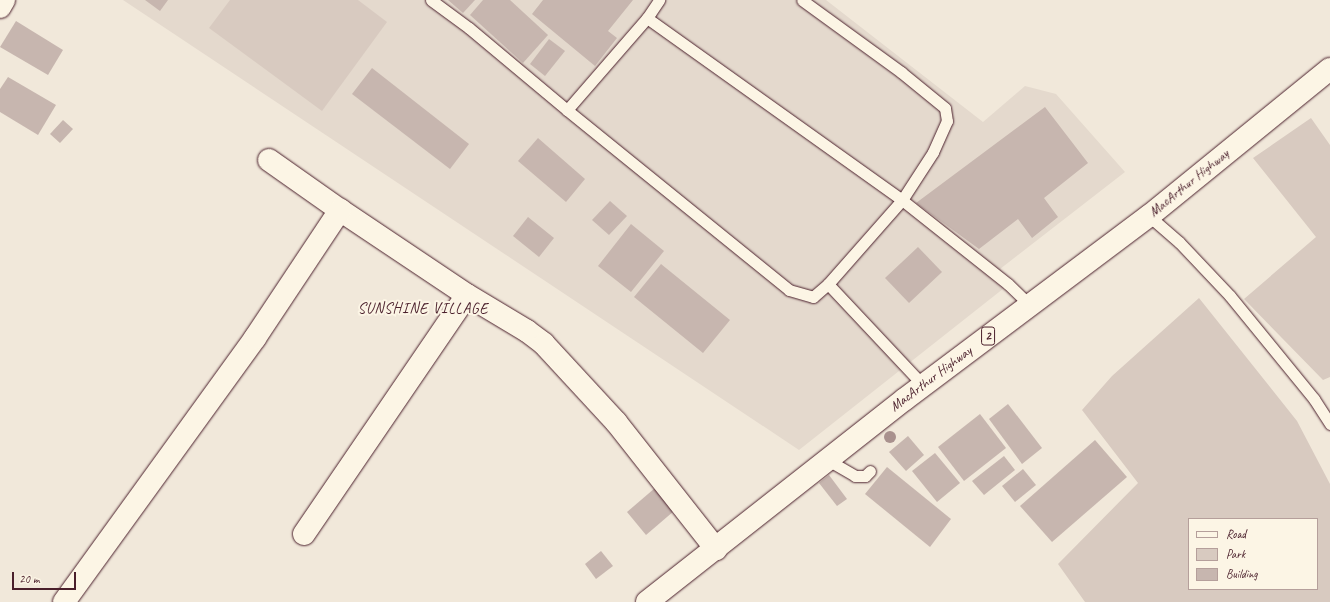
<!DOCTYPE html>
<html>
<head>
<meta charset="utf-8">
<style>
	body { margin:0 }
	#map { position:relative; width:1330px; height:602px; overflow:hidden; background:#f1e8da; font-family:Caveat,sans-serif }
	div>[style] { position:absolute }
	.built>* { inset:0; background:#e4d9cd }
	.green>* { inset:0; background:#d8cac0 }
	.building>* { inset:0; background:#c7b6af }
	.roads { filter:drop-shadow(0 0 1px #4a1f2b) drop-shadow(0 0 1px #4a1f2b) }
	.service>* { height:11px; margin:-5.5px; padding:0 5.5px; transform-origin:5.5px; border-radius:5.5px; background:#fcf5e5 }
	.minor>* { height:22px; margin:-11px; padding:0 11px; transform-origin:11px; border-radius:11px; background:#fcf5e5 }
	.trunk>* { height:22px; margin:-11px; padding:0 11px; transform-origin:11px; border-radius:11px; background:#fcf5e5 }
	.trees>* { width:12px; height:12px; margin:-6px; border-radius:50%; background:#a9918e }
	span { translate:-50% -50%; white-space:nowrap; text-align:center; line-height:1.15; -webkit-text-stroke:4px #fcf5e5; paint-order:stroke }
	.shield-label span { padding:1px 3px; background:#fcf5e5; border:1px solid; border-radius:3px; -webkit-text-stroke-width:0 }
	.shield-label { font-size:13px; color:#4a1f2b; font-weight:700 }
	.street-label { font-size:14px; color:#4a1f2b }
	.neighbourhood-label { font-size:15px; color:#4a1f2b; letter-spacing:1px }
	.legend { position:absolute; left:1188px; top:518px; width:130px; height:72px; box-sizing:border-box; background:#fcf5e5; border:1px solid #b59f9b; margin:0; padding:5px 7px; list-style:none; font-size:12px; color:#4a1f2b }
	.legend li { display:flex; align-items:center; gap:8px; height:20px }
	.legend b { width:20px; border:1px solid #b59f9b }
	.scale { position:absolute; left:12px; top:572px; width:64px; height:18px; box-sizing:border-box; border:2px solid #4a1f2b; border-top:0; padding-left:5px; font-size:12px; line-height:14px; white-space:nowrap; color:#4a1f2b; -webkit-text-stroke:3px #fcf5e5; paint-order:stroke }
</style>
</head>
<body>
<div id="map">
	<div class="built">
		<div style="clip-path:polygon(123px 0,826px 0,983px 122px,1025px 86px,1056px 94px,1125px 172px,1000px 269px,1013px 281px,799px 450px)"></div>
	</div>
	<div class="green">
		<div style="clip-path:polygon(230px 0,358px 0,387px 22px,322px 111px,209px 28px)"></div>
		<div style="clip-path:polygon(1311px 118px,1330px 145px,1330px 377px,1323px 380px,1244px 299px,1316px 237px,1253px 158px)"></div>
		<div style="clip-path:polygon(evenodd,1199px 298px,1297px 421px,1330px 484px,1330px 602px,1085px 602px,1058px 564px,1138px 483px,1082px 410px,1112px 376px,1199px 298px,1189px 519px,1317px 519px,1317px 589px,1189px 589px,1189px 519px)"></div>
	</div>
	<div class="building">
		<div style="clip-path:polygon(145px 0,168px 0,160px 11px)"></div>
		<div style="clip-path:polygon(448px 0,475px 0,463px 13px)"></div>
		<div style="clip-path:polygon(483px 0,510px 0,548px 35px,523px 63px,470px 15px)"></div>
		<div style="clip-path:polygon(543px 0,633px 0,608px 31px,617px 38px,595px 66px,532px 14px)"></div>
		<div style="clip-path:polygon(16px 21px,63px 50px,48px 75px,0 47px)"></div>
		<div style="clip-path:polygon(549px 39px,565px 51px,545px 76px,530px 64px)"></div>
		<div style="clip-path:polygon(372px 68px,469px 144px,450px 169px,352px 94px)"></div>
		<div style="clip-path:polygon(8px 77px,56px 105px,38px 135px,0 112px,0 89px)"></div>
		<div style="clip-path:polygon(1045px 107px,1088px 163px,1044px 198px,1058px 217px,1032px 238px,1018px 219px,979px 249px,916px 203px)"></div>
		<div style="clip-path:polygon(63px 120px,73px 129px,60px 143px,50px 134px)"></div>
		<div style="clip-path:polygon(538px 138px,585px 179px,566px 202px,518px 161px)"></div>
		<div style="clip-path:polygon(610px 201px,627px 216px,609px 235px,592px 220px)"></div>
		<div style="clip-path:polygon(528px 217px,554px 238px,539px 257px,513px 236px)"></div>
		<div style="clip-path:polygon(631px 224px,664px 251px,631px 292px,598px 266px)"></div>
		<div style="clip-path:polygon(918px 247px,942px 272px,909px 303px,885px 278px)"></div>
		<div style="clip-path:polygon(661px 264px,730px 320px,703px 353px,634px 297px)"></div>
		<div style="clip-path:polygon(1008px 404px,1042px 448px,1022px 464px,989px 419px)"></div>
		<div style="clip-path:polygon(980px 414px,1006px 448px,964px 481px,938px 447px)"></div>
		<div style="clip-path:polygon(908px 436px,924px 455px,906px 471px,889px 452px)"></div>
		<div style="clip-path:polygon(1095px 440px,1127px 477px,1052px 542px,1020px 506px)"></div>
		<div style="clip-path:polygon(935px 453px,960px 483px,937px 502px,912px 471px)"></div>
		<div style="clip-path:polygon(1004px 456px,1015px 470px,984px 495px,972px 481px)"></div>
		<div style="clip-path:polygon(887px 467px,951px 519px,930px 547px,865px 494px)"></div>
		<div style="clip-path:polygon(1023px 469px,1036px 485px,1015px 502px,1002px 486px)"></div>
		<div style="clip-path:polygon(829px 475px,847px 499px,837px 506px,819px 483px)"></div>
		<div style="clip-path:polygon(655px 488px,674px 511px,646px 535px,627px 512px)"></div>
		<div style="clip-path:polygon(601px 551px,613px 566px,596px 579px,585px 564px)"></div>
	</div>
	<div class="roads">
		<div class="service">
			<div style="left:431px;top:0;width:47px;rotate:36.4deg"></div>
			<div style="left:469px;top:28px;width:128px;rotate:39.9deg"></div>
			<div style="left:567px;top:110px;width:122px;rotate:-49deg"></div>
			<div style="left:647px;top:18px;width:22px;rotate:-56deg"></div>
			<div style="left:647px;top:18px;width:313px;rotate:35.5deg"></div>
			<div style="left:902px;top:200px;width:135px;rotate:38.4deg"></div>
			<div style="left:1008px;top:284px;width:30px;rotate:44deg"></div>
			<div style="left:567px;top:110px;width:286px;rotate:39deg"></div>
			<div style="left:789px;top:290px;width:25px;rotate:16deg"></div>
			<div style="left:813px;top:297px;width:20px;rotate:-41deg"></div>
			<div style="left:828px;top:284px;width:112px;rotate:-48.6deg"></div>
			<div style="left:902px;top:200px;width:57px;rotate:-57.1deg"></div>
			<div style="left:933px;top:152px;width:34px;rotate:-66deg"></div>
			<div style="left:947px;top:121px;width:13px;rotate:-99deg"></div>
			<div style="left:945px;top:108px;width:57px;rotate:-140.7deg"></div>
			<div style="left:901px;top:72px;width:122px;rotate:-144deg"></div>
			<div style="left:1149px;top:216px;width:40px;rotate:41deg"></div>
			<div style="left:1179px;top:242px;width:74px;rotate:46.6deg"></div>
			<div style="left:1230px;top:296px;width:133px;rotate:50.8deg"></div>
			<div style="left:1314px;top:399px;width:30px;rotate:57deg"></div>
			<div style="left:828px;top:284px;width:139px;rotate:46.8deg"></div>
			<div style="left:826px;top:459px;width:34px;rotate:30deg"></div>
			<div style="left:855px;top:476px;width:10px"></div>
			<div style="left:865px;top:476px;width:7px;rotate:-45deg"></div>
		</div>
		<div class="minor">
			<div style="left:0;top:7px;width:8px;rotate:-60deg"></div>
			<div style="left:269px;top:160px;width:87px;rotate:35.2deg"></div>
			<div style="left:340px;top:210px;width:153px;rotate:33.8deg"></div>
			<div style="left:467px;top:295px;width:70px;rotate:31deg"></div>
			<div style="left:527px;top:331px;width:21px;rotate:37deg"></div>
			<div style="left:544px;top:344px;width:106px;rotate:47.3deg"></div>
			<div style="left:616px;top:422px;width:162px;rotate:51.8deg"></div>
			<div style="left:304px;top:534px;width:289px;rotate:-55.7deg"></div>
			<div style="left:64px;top:602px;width:326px;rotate:-54.1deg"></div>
			<div style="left:255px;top:338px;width:154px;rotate:-56.4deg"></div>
		</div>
		<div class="trunk">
			<div style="left:647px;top:602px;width:328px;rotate:-38.2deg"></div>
			<div style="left:905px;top:399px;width:305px;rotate:-36.9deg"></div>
			<div style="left:1149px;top:216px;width:233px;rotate:-39.1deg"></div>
		</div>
	</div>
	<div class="trees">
		<div style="left:890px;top:437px"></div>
	</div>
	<div class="shield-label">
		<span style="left:988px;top:336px">2</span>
	</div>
	<div class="street-label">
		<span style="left:1189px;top:183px;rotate:-39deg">MacArthur Highway</span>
		<span style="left:931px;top:379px;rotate:-37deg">MacArthur Highway</span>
	</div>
	<div class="neighbourhood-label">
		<span style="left:423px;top:309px">SUNSHINE VILLAGE</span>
	</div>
	<ul class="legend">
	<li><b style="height:5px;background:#fcf5e5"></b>Road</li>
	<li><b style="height:11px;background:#d8cac0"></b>Park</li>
	<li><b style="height:11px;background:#c7b6af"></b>Building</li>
	</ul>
	<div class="scale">20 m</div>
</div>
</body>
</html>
